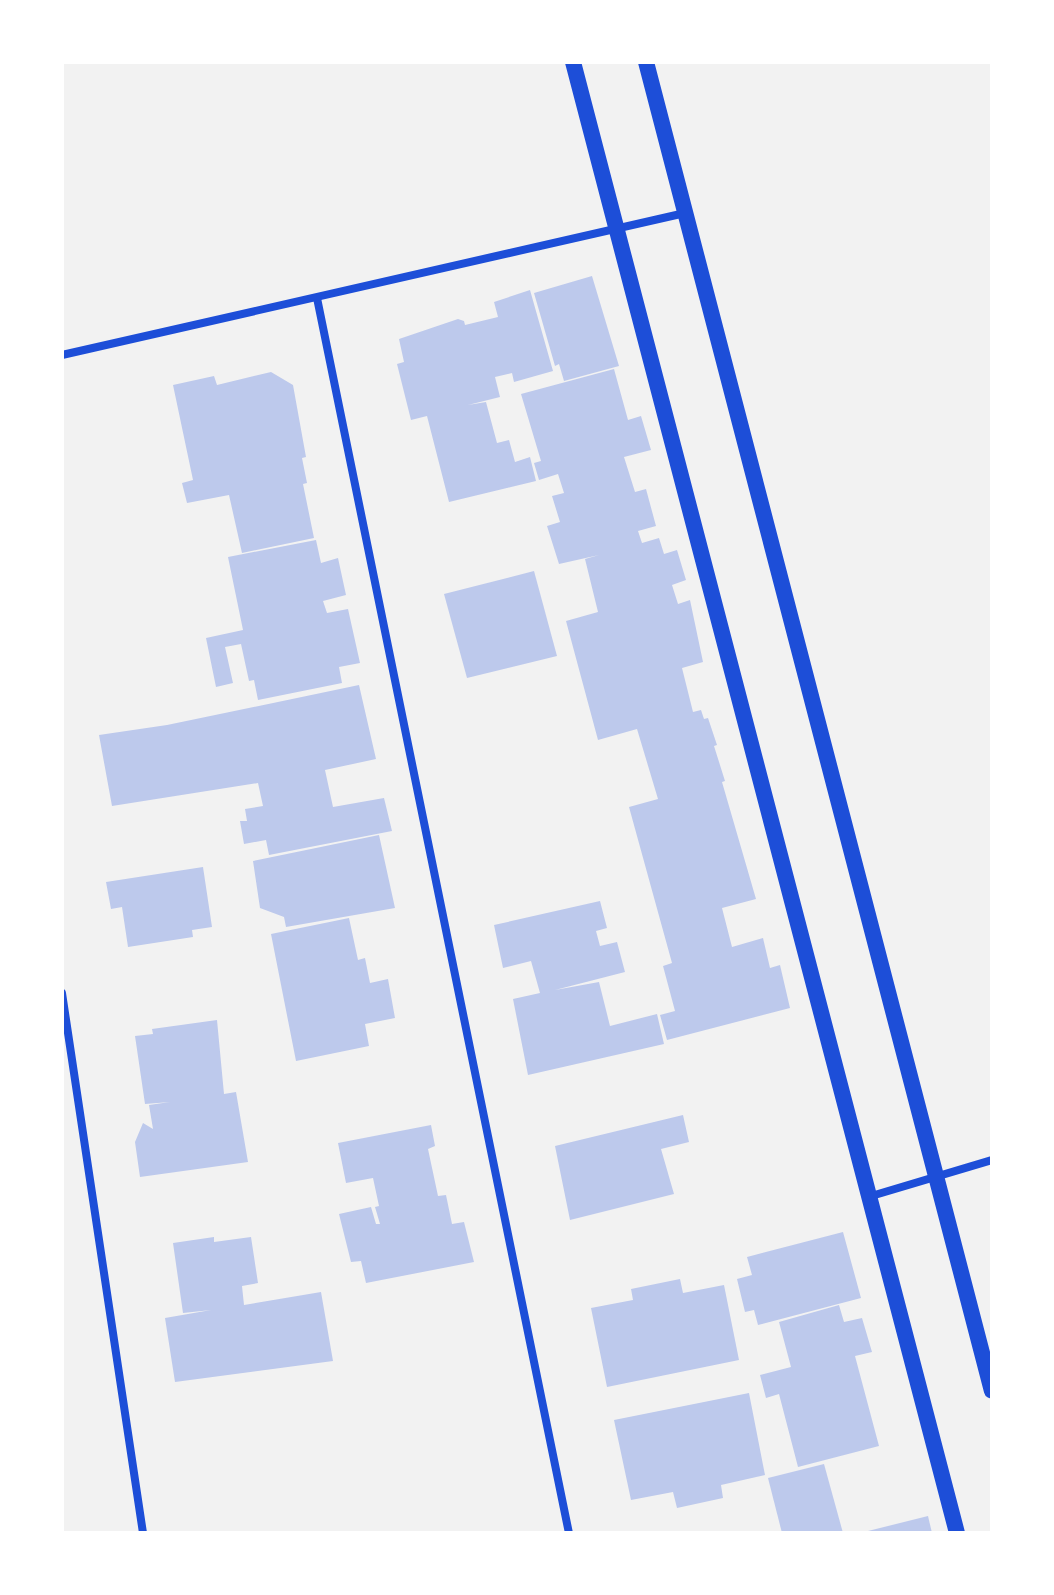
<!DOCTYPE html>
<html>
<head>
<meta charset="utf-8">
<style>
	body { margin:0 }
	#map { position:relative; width:1054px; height:1595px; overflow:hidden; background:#f2f2f2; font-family:"Exo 2",sans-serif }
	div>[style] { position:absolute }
	.building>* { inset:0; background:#bdc9ec }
	.minor>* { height:8px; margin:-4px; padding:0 4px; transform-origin:4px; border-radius:4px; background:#1d4ed8 }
	.secondary>* { height:16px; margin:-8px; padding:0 8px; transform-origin:8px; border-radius:8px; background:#1d4ed8 }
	span { translate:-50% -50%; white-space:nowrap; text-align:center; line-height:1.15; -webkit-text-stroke:7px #fff; paint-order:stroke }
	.frame { position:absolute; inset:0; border:64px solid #fff; pointer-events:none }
</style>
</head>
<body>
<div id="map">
	<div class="building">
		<div style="clip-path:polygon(592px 276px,619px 366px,564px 381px,559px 364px,555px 366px,534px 293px)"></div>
		<div style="clip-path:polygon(530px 290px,553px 371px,514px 382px,512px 373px,495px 377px,500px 397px,468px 405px,486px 402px,497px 443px,509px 440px,515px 462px,530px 457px,536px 481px,449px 502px,427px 416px,411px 420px,397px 364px,404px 362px,399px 339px,458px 319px,464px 321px,465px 325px,498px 317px,494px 302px)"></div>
		<div style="clip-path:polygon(614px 369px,628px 420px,641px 416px,651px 450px,624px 457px,635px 492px,646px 489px,656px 526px,638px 531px,642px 543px,659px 538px,664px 554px,677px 550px,686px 580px,672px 585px,678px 604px,690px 600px,703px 662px,682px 668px,693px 712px,701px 710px,704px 719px,708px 718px,717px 745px,714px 746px,725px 781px,722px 782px,756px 899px,722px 908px,732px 947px,763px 938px,770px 968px,780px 965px,790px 1008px,667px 1040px,660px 1015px,675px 1011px,663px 966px,672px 963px,629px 807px,658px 799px,637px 729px,598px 740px,566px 621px,598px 612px,585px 559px,599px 555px,559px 564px,547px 526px,560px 522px,552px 496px,564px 493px,558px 474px,539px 480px,534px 463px,541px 461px,521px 394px)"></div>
		<div style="clip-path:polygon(271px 372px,293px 385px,306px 457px,302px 458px,307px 483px,303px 484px,314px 538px,242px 553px,229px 495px,187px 503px,182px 483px,193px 480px,173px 385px,214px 376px,217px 385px)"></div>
		<div style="clip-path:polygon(316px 540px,321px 563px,338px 558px,346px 595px,323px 601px,327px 613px,348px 609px,360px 663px,339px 667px,342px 683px,258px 700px,254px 680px,249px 681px,241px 644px,225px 647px,233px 683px,216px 687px,206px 638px,243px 630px,228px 557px)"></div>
		<div style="clip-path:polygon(534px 571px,557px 656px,467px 678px,444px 594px)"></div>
		<div style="clip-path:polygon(359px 685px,376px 759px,325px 770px,333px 807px,384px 798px,392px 831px,269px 855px,266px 840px,244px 844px,240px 821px,247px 821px,245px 809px,263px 806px,258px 783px,112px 806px,99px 735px,167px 725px)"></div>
		<div style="clip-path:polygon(379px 835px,395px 908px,286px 927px,284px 917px,260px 908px,253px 861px)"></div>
		<div style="clip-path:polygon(203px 867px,212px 927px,192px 930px,193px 937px,128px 947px,122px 907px,111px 909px,106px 882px)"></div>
		<div style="clip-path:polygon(600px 901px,607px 928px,596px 931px,600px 946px,617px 942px,625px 972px,555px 990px,599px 982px,610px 1026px,657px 1014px,664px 1044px,528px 1075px,513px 999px,540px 993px,531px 961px,503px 968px,494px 925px)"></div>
		<div style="clip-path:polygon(349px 918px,358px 960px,365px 958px,370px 983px,388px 979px,395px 1018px,365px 1024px,369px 1046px,296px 1061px,271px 934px)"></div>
		<div style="clip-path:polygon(217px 1020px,224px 1094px,236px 1092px,248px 1162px,140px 1177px,135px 1142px,143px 1123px,153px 1129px,149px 1105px,170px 1102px,145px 1104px,135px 1036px,153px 1034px,152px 1029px)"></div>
		<div style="clip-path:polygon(683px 1115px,689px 1142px,661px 1149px,674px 1194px,570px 1220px,555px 1146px)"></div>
		<div style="clip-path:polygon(431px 1125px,435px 1146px,428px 1149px,438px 1196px,446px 1195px,452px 1224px,464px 1222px,474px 1262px,366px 1283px,361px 1261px,351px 1262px,339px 1214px,371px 1207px,376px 1224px,380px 1224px,375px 1207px,379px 1206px,373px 1178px,346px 1183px,338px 1143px)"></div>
		<div style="clip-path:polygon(843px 1232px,861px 1298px,758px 1325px,754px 1310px,745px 1312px,737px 1279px,752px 1275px,747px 1257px)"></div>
		<div style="clip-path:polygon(214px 1237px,214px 1242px,251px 1237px,258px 1283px,242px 1286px,244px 1305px,321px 1292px,333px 1361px,175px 1382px,165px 1318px,211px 1310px,183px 1313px,173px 1243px)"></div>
		<div style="clip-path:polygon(680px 1279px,683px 1293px,724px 1285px,739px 1360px,607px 1387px,591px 1308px,633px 1300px,631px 1289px)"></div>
		<div style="clip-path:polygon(839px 1305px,844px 1322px,862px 1318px,872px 1352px,855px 1356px,879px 1446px,798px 1467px,779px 1394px,766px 1398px,760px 1375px,791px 1367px,779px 1322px)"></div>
		<div style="clip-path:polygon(749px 1393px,765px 1475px,721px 1485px,723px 1498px,677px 1508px,673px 1492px,631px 1500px,614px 1420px)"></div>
		<div style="clip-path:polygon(824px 1464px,843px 1533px,782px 1533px,768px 1478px)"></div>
		<div style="clip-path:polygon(928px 1516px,932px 1533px,864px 1533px,864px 1532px)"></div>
	</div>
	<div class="minor">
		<div style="left:317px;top:298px;width:1260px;rotate:78.47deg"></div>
		<div style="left:62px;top:355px;width:639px;rotate:-12.84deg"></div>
		<div style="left:62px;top:993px;width:546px;rotate:81.47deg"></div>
		<div style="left:868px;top:1197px;width:129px;rotate:-16.6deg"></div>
	</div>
	<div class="secondary">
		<div style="left:573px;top:62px;width:1520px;rotate:75.37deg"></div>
		<div style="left:646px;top:62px;width:1373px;rotate:75.41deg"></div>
	</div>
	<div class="frame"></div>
</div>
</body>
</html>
